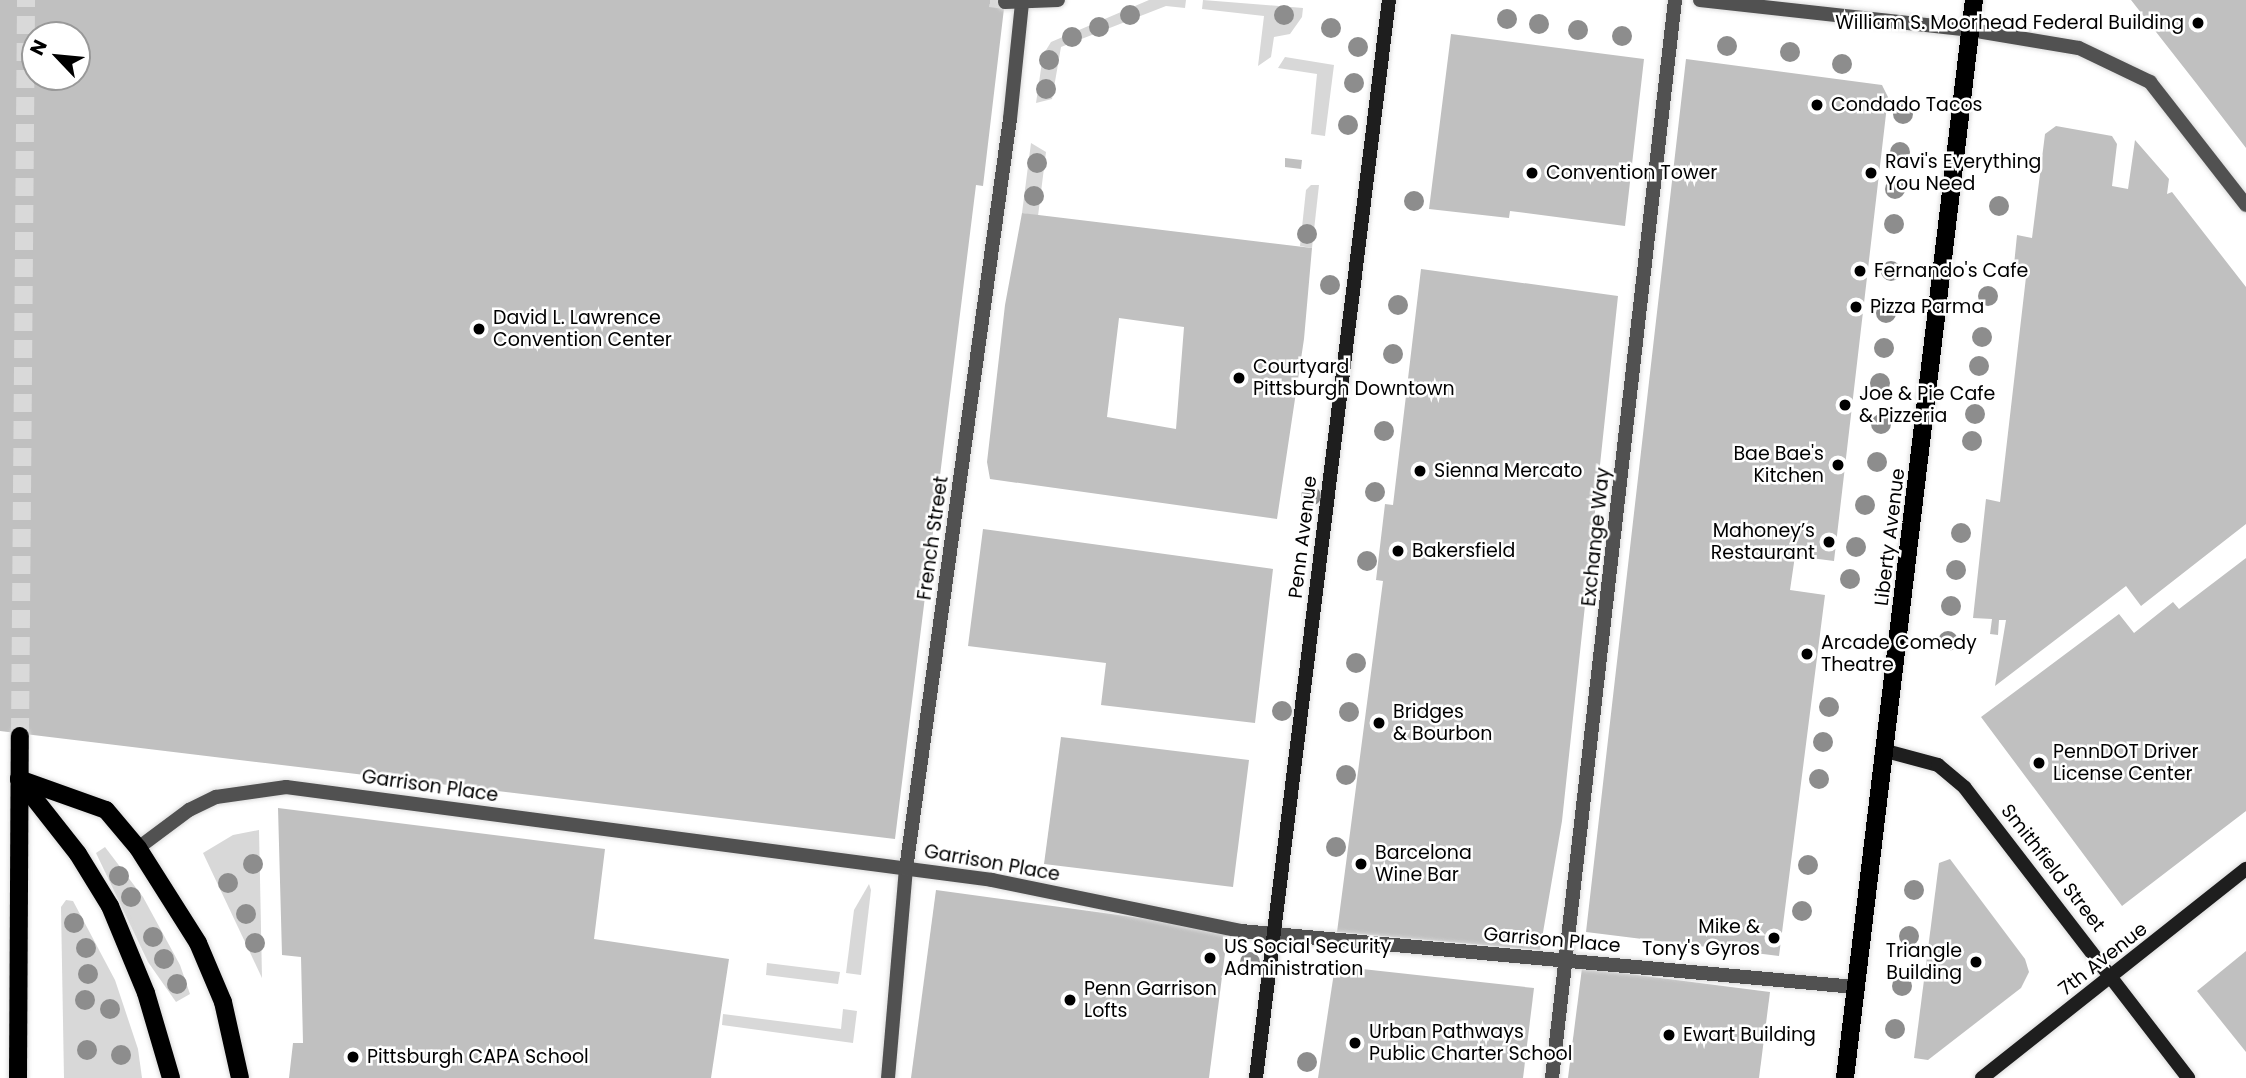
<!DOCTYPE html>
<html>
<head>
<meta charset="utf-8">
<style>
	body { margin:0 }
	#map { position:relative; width:2246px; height:1078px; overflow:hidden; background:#fff; font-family:Poppins,sans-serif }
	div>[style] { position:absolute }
	.green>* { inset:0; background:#d8d8d8 }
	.building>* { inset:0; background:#c0c0c0 }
	.street-tunnel>* { height:14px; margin-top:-7px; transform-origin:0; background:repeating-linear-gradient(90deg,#d9d9d9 0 14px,transparent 0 21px) }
	.primary-tunnel>* { height:18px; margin-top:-9px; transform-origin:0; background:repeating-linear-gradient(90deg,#d9d9d9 0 18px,transparent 0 27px) }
	.roads { filter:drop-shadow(0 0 2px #dbdbdb) drop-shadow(0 0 2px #dbdbdb) }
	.lane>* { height:14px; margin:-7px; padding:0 7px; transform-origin:7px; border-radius:7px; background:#515151 }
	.street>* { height:14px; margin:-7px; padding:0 7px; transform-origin:7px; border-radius:7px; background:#515151 }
	.secondary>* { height:14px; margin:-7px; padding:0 7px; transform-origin:7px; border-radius:7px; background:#1e1e1e }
	.primary>* { height:18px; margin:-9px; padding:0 9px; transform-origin:9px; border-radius:9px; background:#000 }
	.trees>* { width:20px; height:20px; margin:-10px; border-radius:50%; background:#8d8d8d }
	.dots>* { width:19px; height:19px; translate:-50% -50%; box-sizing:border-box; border:4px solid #fff; border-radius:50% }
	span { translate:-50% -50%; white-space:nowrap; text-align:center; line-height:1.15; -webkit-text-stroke:5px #fff; paint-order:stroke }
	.poi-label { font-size:19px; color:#000 }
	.right { translate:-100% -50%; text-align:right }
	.left { translate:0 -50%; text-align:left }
	.street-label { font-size:19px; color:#000 }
	.north { position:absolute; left:21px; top:21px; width:70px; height:70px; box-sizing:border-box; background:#fff; border:2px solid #999; border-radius:50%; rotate:296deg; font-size:19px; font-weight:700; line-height:28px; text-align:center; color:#000 }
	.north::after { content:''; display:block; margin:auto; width:24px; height:32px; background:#000; clip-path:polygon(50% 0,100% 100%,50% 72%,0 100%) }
</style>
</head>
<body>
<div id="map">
	<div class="green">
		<div style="clip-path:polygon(1149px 0,1186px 0,1185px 8px,1166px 6px,1061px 47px,1052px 99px,1036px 103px,1043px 55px,1051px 42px)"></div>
		<div style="clip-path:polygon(1203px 0,1303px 8px,1302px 17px,1290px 34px,1274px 37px,1271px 57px,1258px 66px,1264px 16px,1202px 9px)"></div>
		<div style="clip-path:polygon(1285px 57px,1334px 65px,1325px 136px,1311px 134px,1317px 74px,1278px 68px)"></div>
		<div style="clip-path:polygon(1031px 143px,1046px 152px,1038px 216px,1022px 213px)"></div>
		<div style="clip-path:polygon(1311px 185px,1319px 185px,1312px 248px,1300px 246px,1306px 190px)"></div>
		<div style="clip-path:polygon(259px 830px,262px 978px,203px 853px,233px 835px)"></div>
		<div style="clip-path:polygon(105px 847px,143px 897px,180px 965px,190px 994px,176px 1002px,148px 962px,96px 853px)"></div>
		<div style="clip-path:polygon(869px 884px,871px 890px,861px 975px,846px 973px,854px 910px)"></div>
		<div style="clip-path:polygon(66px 900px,73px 901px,115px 980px,138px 1049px,142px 1078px,64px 1078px,61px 907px)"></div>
		<div style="clip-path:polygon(767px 963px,840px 972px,838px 984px,766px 975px)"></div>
		<div style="clip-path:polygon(843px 1009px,857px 1011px,853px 1043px,722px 1025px,723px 1014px,841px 1029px)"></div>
	</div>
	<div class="building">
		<div style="clip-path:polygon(evenodd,0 0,1005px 0,983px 186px,976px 185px,895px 839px,0 731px,0 0,35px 35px,77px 35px,77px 77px,35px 77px,35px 35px)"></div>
		<div style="clip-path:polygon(2131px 0,2246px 0,2246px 148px,2196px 83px)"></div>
		<div style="clip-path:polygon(1451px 34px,1644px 59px,1625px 226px,1510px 211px,1509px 218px,1429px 209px)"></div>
		<div style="clip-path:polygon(1686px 59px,1882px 85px,1888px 97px,1834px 561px,1795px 556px,1790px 590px,1825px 595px,1779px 956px,1586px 932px)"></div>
		<div style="clip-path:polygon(2056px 126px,2112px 136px,2117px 144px,2112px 186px,2128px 189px,2135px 140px,2169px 179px,2167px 194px,2172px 192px,2246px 287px,2246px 524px,2141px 606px,2126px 586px,1995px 686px,2006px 620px,1999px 620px,1998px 635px,1990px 634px,1992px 619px,1973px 618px,1986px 499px,2000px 502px,2026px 277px,2013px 275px,2017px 235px,2032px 238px,2045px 134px)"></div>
		<div style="clip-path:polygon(1285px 158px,1302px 160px,1301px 169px,1285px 167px)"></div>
		<div style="clip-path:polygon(evenodd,1022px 213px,1312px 248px,1304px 339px,1277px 519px,990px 479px,987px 462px,1005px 305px,1022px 213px,1119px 318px,1184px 327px,1176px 429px,1107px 417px,1119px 318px)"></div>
		<div style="clip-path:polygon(1421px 269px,1618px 296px,1562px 821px,1540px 950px,1337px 932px,1383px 581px,1376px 580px,1385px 504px,1393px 505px)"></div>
		<div style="clip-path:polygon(983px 529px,1273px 569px,1255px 723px,1101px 705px,1106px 663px,968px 646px)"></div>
		<div style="clip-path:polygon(2246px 558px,2246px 811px,2122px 906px,1981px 717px,2119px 614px,2134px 633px,2173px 602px,2179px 609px)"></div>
		<div style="clip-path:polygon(1061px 737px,1249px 760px,1233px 887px,1044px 864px)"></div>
		<div style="clip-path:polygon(278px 808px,605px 849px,594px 939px,729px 959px,711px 1078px,289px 1078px,293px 1043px,303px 1043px,301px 957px,282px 955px)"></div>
		<div style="clip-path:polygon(1950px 859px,2025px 959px,2029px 972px,2021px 988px,1928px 1060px,1914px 1058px,1939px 863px)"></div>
		<div style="clip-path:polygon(936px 890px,1228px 930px,1209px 1078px,911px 1078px)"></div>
		<div style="clip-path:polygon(2246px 951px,2246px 1052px,2197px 991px)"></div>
		<div style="clip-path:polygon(1335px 966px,1534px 988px,1523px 1078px,1318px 1078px)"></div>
		<div style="clip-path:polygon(1582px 968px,1770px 992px,1759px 1078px,1568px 1078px)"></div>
	</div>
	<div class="street-tunnel">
		<div style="left:990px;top:0;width:15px;rotate:8deg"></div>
	</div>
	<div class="primary-tunnel">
		<div style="left:20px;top:736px;width:736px;rotate:-89.53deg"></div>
	</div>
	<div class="roads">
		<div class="lane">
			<div style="left:138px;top:848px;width:64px;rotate:-36.7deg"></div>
			<div style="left:189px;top:810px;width:30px;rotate:-26deg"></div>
			<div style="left:216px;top:797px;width:71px;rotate:-8.1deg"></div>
			<div style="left:286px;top:787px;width:712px;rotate:7.5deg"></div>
			<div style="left:992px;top:880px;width:254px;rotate:11.6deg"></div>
			<div style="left:1241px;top:931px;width:617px;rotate:5.21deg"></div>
			<div style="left:888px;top:1078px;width:210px;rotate:-85.1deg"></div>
			<div style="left:906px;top:869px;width:757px;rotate:-82.11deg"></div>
			<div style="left:1010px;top:119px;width:117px;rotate:-84.1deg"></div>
			<div style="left:1552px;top:1078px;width:1085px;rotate:-83.49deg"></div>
		</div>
		<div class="street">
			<div style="left:1700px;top:0;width:273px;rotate:6.3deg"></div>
			<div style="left:1971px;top:30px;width:109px;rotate:9.5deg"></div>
			<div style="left:2079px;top:48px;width:79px;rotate:25.6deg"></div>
			<div style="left:2150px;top:82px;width:156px;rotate:52deg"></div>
			<div style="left:1005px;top:2px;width:53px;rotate:-2.2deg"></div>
		</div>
		<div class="secondary">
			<div style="left:1886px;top:751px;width:54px;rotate:15.1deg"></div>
			<div style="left:1938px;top:765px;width:35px;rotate:40deg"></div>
			<div style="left:1965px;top:788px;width:366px;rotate:52.4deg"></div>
			<div style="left:1256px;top:1078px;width:1086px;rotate:-82.97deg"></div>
			<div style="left:1982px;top:1078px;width:337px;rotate:-38.4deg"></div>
		</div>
		<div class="primary">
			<div style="left:19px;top:779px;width:92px;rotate:19.6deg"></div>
			<div style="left:106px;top:810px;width:50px;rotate:49.9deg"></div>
			<div style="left:138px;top:848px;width:112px;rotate:57.7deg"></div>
			<div style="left:198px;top:943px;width:64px;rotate:67deg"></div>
			<div style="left:223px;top:1002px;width:78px;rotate:77.4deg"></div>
			<div style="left:19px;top:779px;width:95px;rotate:51.8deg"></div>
			<div style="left:78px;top:854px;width:61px;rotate:58.4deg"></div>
			<div style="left:110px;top:906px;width:94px;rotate:67.5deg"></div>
			<div style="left:146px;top:993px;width:89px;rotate:73.6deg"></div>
			<div style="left:18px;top:1078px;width:342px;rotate:-89.7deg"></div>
			<div style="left:1845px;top:1078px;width:1086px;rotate:-83.18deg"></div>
		</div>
	</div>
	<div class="trees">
		<div style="left:1130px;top:15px"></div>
		<div style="left:1284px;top:15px"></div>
		<div style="left:1507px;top:19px"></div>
		<div style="left:1539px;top:24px"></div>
		<div style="left:1099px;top:27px"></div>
		<div style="left:1331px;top:28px"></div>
		<div style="left:1578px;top:30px"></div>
		<div style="left:1622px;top:36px"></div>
		<div style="left:1072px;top:37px"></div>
		<div style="left:1727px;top:46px"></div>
		<div style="left:1358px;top:47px"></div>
		<div style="left:1790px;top:52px"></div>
		<div style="left:1049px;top:60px"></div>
		<div style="left:1842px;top:64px"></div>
		<div style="left:1354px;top:83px"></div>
		<div style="left:1046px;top:89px"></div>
		<div style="left:1903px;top:114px"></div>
		<div style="left:1348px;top:125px"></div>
		<div style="left:1900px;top:152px"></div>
		<div style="left:1037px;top:163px"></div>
		<div style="left:1895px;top:189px"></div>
		<div style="left:1034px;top:196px"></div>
		<div style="left:1414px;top:201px"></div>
		<div style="left:1999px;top:206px"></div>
		<div style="left:1894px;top:224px"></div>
		<div style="left:1307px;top:234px"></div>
		<div style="left:1891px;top:271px"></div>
		<div style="left:1330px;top:285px"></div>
		<div style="left:1988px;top:296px"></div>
		<div style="left:1398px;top:305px"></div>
		<div style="left:1886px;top:313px"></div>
		<div style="left:1982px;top:337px"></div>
		<div style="left:1884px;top:348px"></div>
		<div style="left:1393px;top:354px"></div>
		<div style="left:1979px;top:366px"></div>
		<div style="left:1880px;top:383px"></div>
		<div style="left:1975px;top:414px"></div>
		<div style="left:1881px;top:424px"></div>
		<div style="left:1384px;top:431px"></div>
		<div style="left:1972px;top:441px"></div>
		<div style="left:1877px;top:462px"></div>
		<div style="left:1375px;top:492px"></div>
		<div style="left:1311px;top:496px"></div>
		<div style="left:1865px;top:505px"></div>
		<div style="left:1961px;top:533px"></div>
		<div style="left:1856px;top:547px"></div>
		<div style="left:1367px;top:561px"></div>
		<div style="left:1956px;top:570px"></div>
		<div style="left:1850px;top:579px"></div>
		<div style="left:1951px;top:606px"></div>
		<div style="left:1948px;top:641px"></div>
		<div style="left:1356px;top:663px"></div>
		<div style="left:1829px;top:707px"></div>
		<div style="left:1282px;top:711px"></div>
		<div style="left:1349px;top:712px"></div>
		<div style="left:1823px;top:742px"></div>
		<div style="left:1346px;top:775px"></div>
		<div style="left:1819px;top:779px"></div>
		<div style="left:1336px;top:847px"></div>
		<div style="left:253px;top:864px"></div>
		<div style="left:1808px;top:865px"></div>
		<div style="left:119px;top:876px"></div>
		<div style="left:228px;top:883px"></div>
		<div style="left:1914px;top:890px"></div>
		<div style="left:131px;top:897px"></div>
		<div style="left:1802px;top:911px"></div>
		<div style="left:246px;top:914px"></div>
		<div style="left:74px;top:923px"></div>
		<div style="left:1909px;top:936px"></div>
		<div style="left:153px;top:937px"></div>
		<div style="left:255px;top:943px"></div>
		<div style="left:86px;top:948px"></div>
		<div style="left:164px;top:959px"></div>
		<div style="left:1250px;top:962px"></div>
		<div style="left:88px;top:974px"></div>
		<div style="left:177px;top:984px"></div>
		<div style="left:1902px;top:986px"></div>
		<div style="left:85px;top:1000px"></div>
		<div style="left:110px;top:1009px"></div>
		<div style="left:1895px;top:1029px"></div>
		<div style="left:87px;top:1050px"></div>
		<div style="left:121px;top:1055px"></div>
		<div style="left:1307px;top:1062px"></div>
	</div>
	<div class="dots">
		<div style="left:2198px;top:23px;background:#000"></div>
		<div style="left:1817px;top:105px;background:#000"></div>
		<div style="left:1532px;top:173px;background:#000"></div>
		<div style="left:1871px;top:173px;background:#000"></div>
		<div style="left:1860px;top:271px;background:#000"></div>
		<div style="left:1856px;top:307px;background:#000"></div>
		<div style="left:479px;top:329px;background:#000"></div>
		<div style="left:1239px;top:378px;background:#000"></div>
		<div style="left:1845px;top:405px;background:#000"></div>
		<div style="left:1838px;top:465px;background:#000"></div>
		<div style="left:1420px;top:471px;background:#000"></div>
		<div style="left:1829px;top:542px;background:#000"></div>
		<div style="left:1398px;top:551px;background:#000"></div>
		<div style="left:1807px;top:654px;background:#000"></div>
		<div style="left:1379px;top:723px;background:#000"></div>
		<div style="left:2039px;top:763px;background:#000"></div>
		<div style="left:1361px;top:864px;background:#000"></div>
		<div style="left:1774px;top:938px;background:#000"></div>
		<div style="left:1210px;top:958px;background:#000"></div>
		<div style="left:1976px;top:962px;background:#000"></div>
		<div style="left:1070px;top:1000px;background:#000"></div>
		<div style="left:1669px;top:1035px;background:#000"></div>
		<div style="left:1355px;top:1043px;background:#000"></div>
		<div style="left:353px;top:1057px;background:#000"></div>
	</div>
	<div class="poi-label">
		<span class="right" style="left:2184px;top:23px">William S. Moorhead Federal Building</span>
		<span class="left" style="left:1831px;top:105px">Condado Tacos</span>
		<span class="left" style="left:1885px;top:173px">Ravi's Everything<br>You Need</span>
		<span class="left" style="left:1546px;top:173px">Convention Tower</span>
		<span class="left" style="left:1874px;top:271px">Fernando's Cafe</span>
		<span class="left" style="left:1870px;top:307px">Pizza Parma</span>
		<span class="left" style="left:493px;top:329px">David L. Lawrence<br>Convention Center</span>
		<span class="left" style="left:1253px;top:378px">Courtyard<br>Pittsburgh Downtown</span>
		<span class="left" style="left:1859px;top:405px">Joe &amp; Pie Cafe<br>&amp; Pizzeria</span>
		<span class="right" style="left:1824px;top:465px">Bae Bae's<br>Kitchen</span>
		<span class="left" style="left:1434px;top:471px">Sienna Mercato</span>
		<span class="right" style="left:1815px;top:542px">Mahoney’s<br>Restaurant</span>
		<span class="left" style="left:1412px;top:551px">Bakersfield</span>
		<span class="left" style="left:1821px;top:654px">Arcade Comedy<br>Theatre</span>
		<span class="left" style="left:1393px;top:723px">Bridges<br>&amp; Bourbon</span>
		<span class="left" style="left:2053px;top:763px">PennDOT Driver<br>License Center</span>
		<span class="left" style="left:1375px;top:864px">Barcelona<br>Wine Bar</span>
		<span class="right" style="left:1760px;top:938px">Mike &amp;<br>Tony's Gyros</span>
		<span class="left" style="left:1224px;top:958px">US Social Security<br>Administration</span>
		<span class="right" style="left:1962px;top:962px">Triangle<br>Building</span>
		<span class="left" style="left:1084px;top:1000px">Penn Garrison<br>Lofts</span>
		<span class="left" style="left:1369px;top:1043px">Urban Pathways<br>Public Charter School</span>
		<span class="left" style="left:1683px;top:1035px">Ewart Building</span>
		<span class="left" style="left:367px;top:1057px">Pittsburgh CAPA School</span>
	</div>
	<div class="street-label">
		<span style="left:1303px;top:537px;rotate:-83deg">Penn Avenue</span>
		<span style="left:1596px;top:537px;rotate:-84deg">Exchange Way</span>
		<span style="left:1890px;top:537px;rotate:-83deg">Liberty Avenue</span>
		<span style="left:933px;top:538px;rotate:-82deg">French Street</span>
		<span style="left:430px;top:786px;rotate:8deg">Garrison Place</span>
		<span style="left:992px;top:863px;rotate:10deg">Garrison Place</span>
		<span style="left:2053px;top:868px;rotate:52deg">Smithfield Street</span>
		<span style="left:1552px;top:940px;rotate:5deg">Garrison Place</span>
		<span style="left:2103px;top:959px;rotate:-38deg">7th Avenue</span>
	</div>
	<div class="north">N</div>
</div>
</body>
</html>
